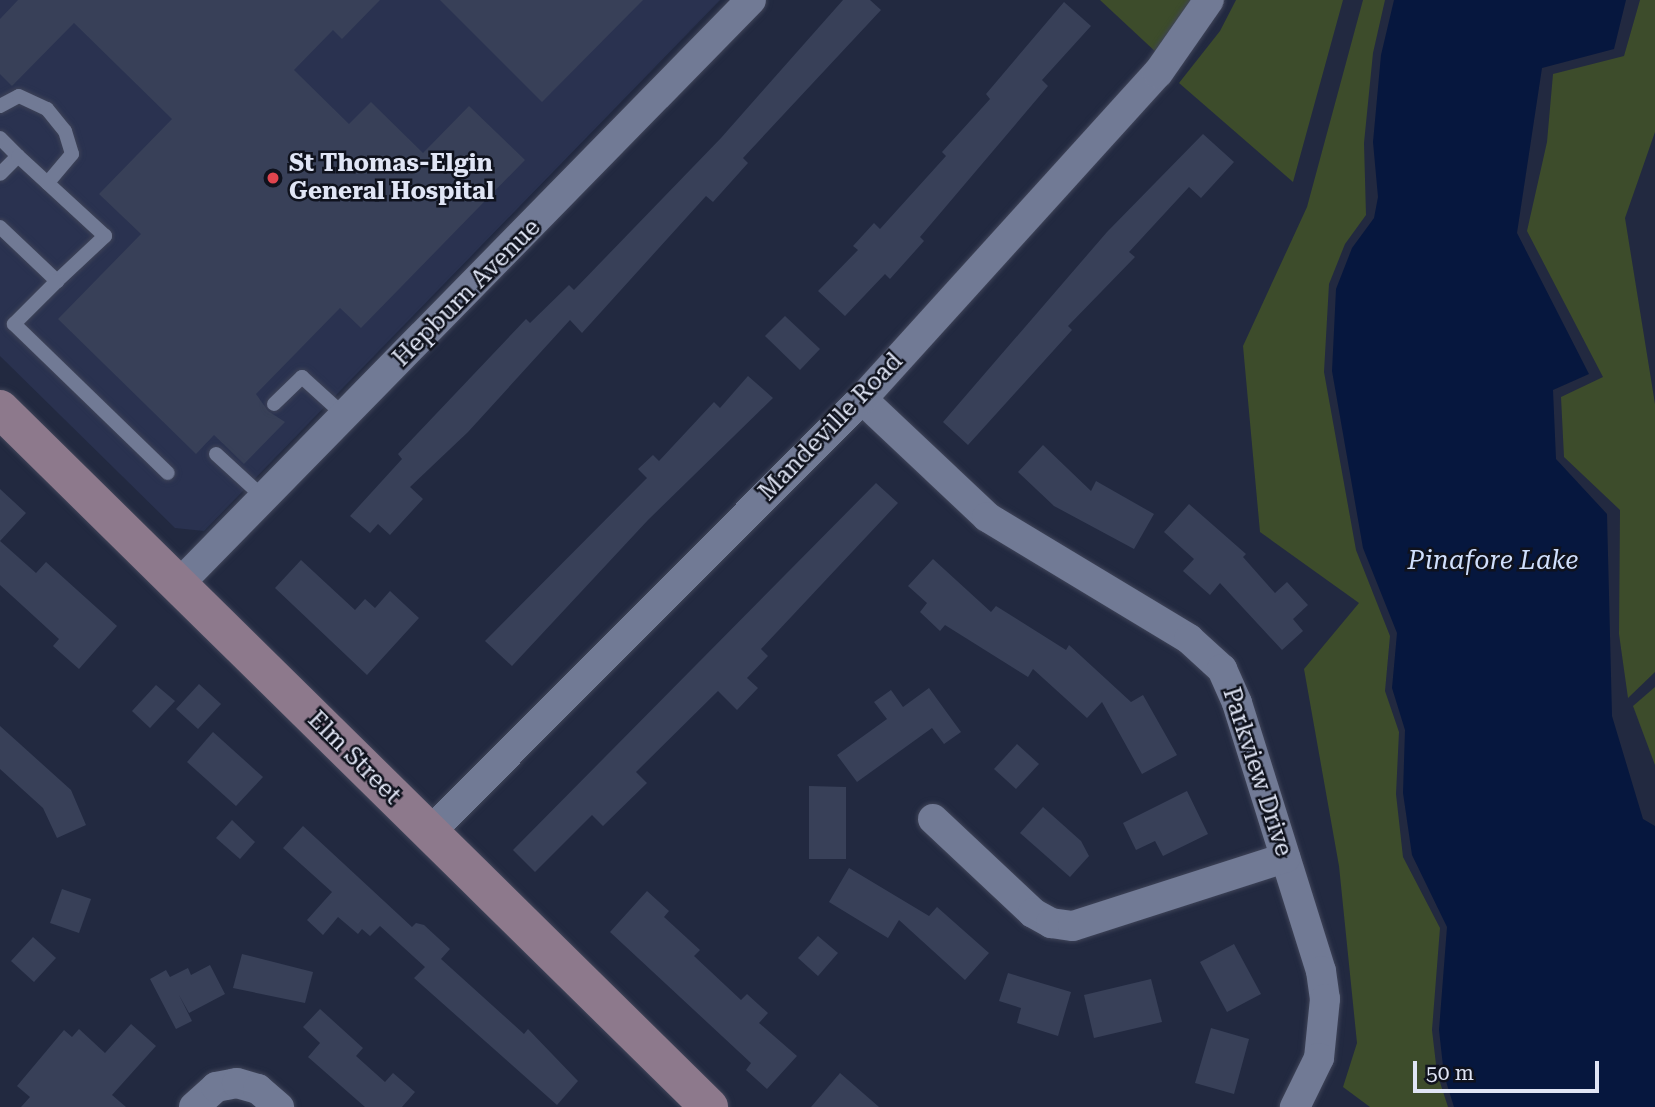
<!DOCTYPE html>
<html>
<head>
<meta charset="utf-8">
<style>
	body { margin:0 }
	#map { position:relative; width:1655px; height:1107px; overflow:hidden; background:#222940; font-family:"Roboto Serif",serif }
	div>[style] { position:absolute }
	.built>* { inset:0; background:#2a3250 }
	.green>* { inset:0; background:#3d4c2b }
	.water>* { inset:0; background:#06173e }
	.building>* { inset:0; background:#384058 }
	.roads { filter:drop-shadow(0 0 2px #3f4458) drop-shadow(0 0 2px #3f4458) }
	.lane>* { height:14px; margin:-7px; padding:0 7px; transform-origin:7px; border-radius:7px; background:#717a95 }
	.street>* { height:30px; margin:-15px; padding:0 15px; transform-origin:15px; border-radius:15px; background:#717a95 }
	.secondary>* { height:38px; margin:-19px; padding:0 19px; transform-origin:19px; border-radius:19px; background:#8d798c }
	.dots>* { width:19px; height:19px; translate:-50% -50%; box-sizing:border-box; border:4px solid #0f121d; border-radius:50% }
	span { translate:-50% -50%; white-space:nowrap; text-align:center; line-height:1.15; -webkit-text-stroke:5px #0f121d; paint-order:stroke }
	.poi-label { font-size:24px; color:#e0e5f5; font-weight:700 }
	.left { translate:0 -50%; text-align:left }
	.street-label { font-size:24px; color:#e0e5f5 }
	.water-label { font-size:26px; color:#d0dffc; font-style:italic }
	.scale { position:absolute; left:1413px; top:1061px; width:186px; height:32px; box-sizing:border-box; border:4px solid #e0e5f5; border-top:0; padding-left:9px; font-size:21px; line-height:24px; white-space:nowrap; color:#e0e5f5; -webkit-text-stroke:5px #0f121d; paint-order:stroke }
</style>
</head>
<body>
<div id="map">
	<div class="built">
		<div style="clip-path:polygon(0 0,720px 0,204px 531px,175px 528px,0 356px)"></div>
	</div>
	<div class="green">
		<div style="clip-path:polygon(1100px 0,1200px 0,1159px 55px)"></div>
		<div style="clip-path:polygon(1236px 0,1343px 0,1293px 182px,1179px 83px,1220px 31px)"></div>
		<div style="clip-path:polygon(1363px 0,1385px 0,1373px 53px,1364px 143px,1366px 215px,1345px 244px,1329px 284px,1324px 372px,1356px 550px,1390px 636px,1385px 691px,1399px 732px,1396px 794px,1403px 857px,1440px 928px,1432px 1030px,1437px 1073px,1448px 1107px,1370px 1107px,1343px 1087px,1357px 1043px,1339px 866px,1304px 669px,1359px 603px,1260px 532px,1243px 346px,1307px 207px)"></div>
		<div style="clip-path:polygon(1640px 0,1655px 0,1655px 132px,1625px 218px,1655px 404px,1655px 672px,1628px 698px,1619px 634px,1620px 510px,1564px 457px,1561px 397px,1603px 377px,1527px 231px,1547px 142px,1553px 74px,1624px 56px)"></div>
		<div style="clip-path:polygon(1655px 687px,1655px 765px,1633px 706px)"></div>
	</div>
	<div class="water">
		<div style="clip-path:polygon(1394px 0,1626px 0,1614px 49px,1542px 68px,1517px 233px,1589px 374px,1553px 390px,1556px 459px,1607px 514px,1612px 716px,1643px 819px,1655px 826px,1655px 1107px,1454px 1107px,1444px 1075px,1439px 1030px,1447px 927px,1412px 855px,1403px 793px,1405px 730px,1392px 688px,1397px 633px,1363px 548px,1332px 371px,1336px 289px,1352px 248px,1374px 218px,1378px 197px,1373px 142px,1381px 55px)"></div>
	</div>
	<div class="building">
		<div style="clip-path:polygon(18px 0,380px 0,342px 39px,333px 30px,294px 70px,349px 124px,371px 102px,423px 153px,469px 106px,525px 160px,361px 328px,340px 308px,256px 394px,268px 411px,285px 422px,244px 464px,214px 435px,196px 454px,58px 319px,141px 234px,99px 194px,172px 119px,74px 23px,12px 86px,0 74px,0 19px)"></div>
		<div style="clip-path:polygon(440px 0,643px 0,542px 102px)"></div>
		<div style="clip-path:polygon(843px 0,870px 0,881px 10px,743px 158px,748px 163px,713px 202px,706px 196px,582px 333px,570px 320px,468px 432px,410px 487px,423px 499px,390px 535px,378px 524px,370px 533px,350px 516px,402px 459px,398px 454px,526px 319px,530px 323px,569px 285px,574px 290px,721px 138px)"></div>
		<div style="clip-path:polygon(1064px 2px,1091px 26px,1042px 80px,1048px 86px,920px 237px,924px 241px,890px 279px,885px 274px,845px 316px,818px 291px,858px 250px,853px 246px,874px 223px,880px 229px,946px 156px,942px 152px,990px 99px,986px 94px)"></div>
		<div style="clip-path:polygon(1203px 134px,1234px 162px,1201px 198px,1189px 187px,1129px 252px,1135px 257px,1068px 326px,1072px 330px,968px 445px,943px 422px,1107px 232px)"></div>
		<div style="clip-path:polygon(785px 316px,820px 349px,800px 370px,765px 336px)"></div>
		<div style="clip-path:polygon(748px 376px,773px 398px,648px 520px,512px 666px,485px 641px,647px 478px,638px 469px,653px 455px,659px 461px,714px 402px,720px 408px)"></div>
		<div style="clip-path:polygon(1043px 445px,1091px 491px,1096px 481px,1154px 514px,1134px 549px,1054px 506px,1018px 472px)"></div>
		<div style="clip-path:polygon(876px 483px,898px 503px,761px 649px,768px 656px,747px 678px,758px 688px,737px 710px,718px 691px,636px 772px,647px 783px,603px 826px,592px 815px,535px 872px,513px 850px)"></div>
		<div style="clip-path:polygon(0 489px,26px 513px,0 541px,36px 573px,46px 562px,117px 626px,79px 669px,53px 646px,59px 639px,0 585px)"></div>
		<div style="clip-path:polygon(1189px 504px,1246px 554px,1243px 557px,1275px 593px,1287px 582px,1308px 605px,1293px 619px,1303px 631px,1282px 650px,1220px 583px,1210px 595px,1183px 571px,1194px 559px,1164px 532px)"></div>
		<div style="clip-path:polygon(933px 559px,991px 612px,996px 606px,1066px 650px,1069px 645px,1131px 702px,1143px 695px,1177px 755px,1142px 774px,1102px 702px,1087px 718px,1033px 669px,1028px 677px,945px 625px,940px 631px,920px 612px,927px 603px,908px 586px)"></div>
		<div style="clip-path:polygon(301px 560px,355px 610px,365px 599px,375px 608px,390px 591px,419px 618px,367px 675px,275px 588px)"></div>
		<div style="clip-path:polygon(199px 684px,221px 704px,198px 729px,176px 709px)"></div>
		<div style="clip-path:polygon(156px 685px,175px 701px,150px 728px,132px 711px)"></div>
		<div style="clip-path:polygon(929px 688px,961px 732px,944px 744px,932px 728px,857px 782px,837px 755px,887px 719px,874px 702px,891px 690px,903px 707px)"></div>
		<div style="clip-path:polygon(0 726px,71px 790px,86px 825px,57px 838px,43px 808px,0 769px)"></div>
		<div style="clip-path:polygon(213px 732px,263px 777px,236px 806px,187px 762px)"></div>
		<div style="clip-path:polygon(1017px 744px,1039px 764px,1016px 789px,994px 769px)"></div>
		<div style="clip-path:polygon(809px 786px,846px 787px,846px 859px,809px 859px)"></div>
		<div style="clip-path:polygon(1187px 791px,1208px 834px,1163px 856px,1155px 841px,1136px 850px,1123px 823px)"></div>
		<div style="clip-path:polygon(1043px 807px,1081px 841px,1089px 856px,1070px 877px,1020px 833px)"></div>
		<div style="clip-path:polygon(232px 820px,255px 842px,240px 859px,216px 838px)"></div>
		<div style="clip-path:polygon(303px 826px,412px 927px,416px 923px,424px 925px,450px 949px,441px 959px,524px 1034px,528px 1029px,578px 1081px,557px 1105px,414px 978px,425px 967px,380px 926px,370px 936px,362px 929px,358px 934px,338px 917px,323px 935px,307px 920px,332px 892px,283px 848px)"></div>
		<div style="clip-path:polygon(849px 868px,929px 916px,937px 907px,989px 953px,965px 980px,899px 920px,888px 938px,829px 902px)"></div>
		<div style="clip-path:polygon(62px 889px,91px 899px,79px 933px,50px 923px)"></div>
		<div style="clip-path:polygon(647px 891px,669px 911px,664px 917px,700px 950px,694px 956px,741px 1000px,747px 994px,768px 1013px,759px 1023px,797px 1056px,767px 1089px,746px 1070px,751px 1063px,610px 932px)"></div>
		<div style="clip-path:polygon(818px 936px,838px 953px,818px 976px,798px 958px)"></div>
		<div style="clip-path:polygon(33px 937px,56px 958px,34px 982px,11px 961px)"></div>
		<div style="clip-path:polygon(1234px 944px,1261px 994px,1227px 1012px,1200px 962px)"></div>
		<div style="clip-path:polygon(242px 954px,313px 972px,305px 1003px,233px 988px)"></div>
		<div style="clip-path:polygon(210px 965px,225px 994px,189px 1013px,179px 995px,192px 1021px,176px 1029px,150px 979px,166px 970px,170px 977px,188px 968px,191px 975px)"></div>
		<div style="clip-path:polygon(1008px 973px,1071px 992px,1058px 1036px,1017px 1023px,1021px 1008px,999px 1001px)"></div>
		<div style="clip-path:polygon(1151px 979px,1162px 1022px,1094px 1038px,1084px 995px)"></div>
		<div style="clip-path:polygon(320px 1009px,363px 1048px,356px 1056px,385px 1082px,393px 1073px,415px 1092px,402px 1107px,365px 1107px,308px 1057px,320px 1043px,303px 1027px)"></div>
		<div style="clip-path:polygon(131px 1024px,156px 1046px,112px 1095px,126px 1107px,21px 1107px,30px 1097px,17px 1086px,64px 1030px,72px 1037px,79px 1029px,105px 1053px)"></div>
		<div style="clip-path:polygon(1211px 1028px,1249px 1039px,1234px 1094px,1195px 1083px)"></div>
		<div style="clip-path:polygon(840px 1073px,879px 1107px,811px 1107px)"></div>
	</div>
	<div class="roads">
		<div class="lane">
			<div style="left:0;top:106px;width:21px;rotate:-28deg"></div>
			<div style="left:19px;top:96px;width:31px;rotate:25deg"></div>
			<div style="left:47px;top:109px;width:28px;rotate:51deg"></div>
			<div style="left:65px;top:131px;width:24px;rotate:73deg"></div>
			<div style="left:72px;top:154px;width:38px;rotate:130deg"></div>
			<div style="left:0;top:138px;width:25px;rotate:45deg"></div>
			<div style="left:18px;top:156px;width:25px;rotate:135deg"></div>
			<div style="left:0;top:227px;width:79px;rotate:43.5deg"></div>
			<div style="left:57px;top:281px;width:66px;rotate:-43.2deg"></div>
			<div style="left:105px;top:236px;width:118px;rotate:-137.4deg"></div>
			<div style="left:57px;top:281px;width:61px;rotate:135deg"></div>
			<div style="left:14px;top:324px;width:214px;rotate:44.1deg"></div>
			<div style="left:274px;top:404px;width:39px;rotate:-44deg"></div>
			<div style="left:302px;top:377px;width:58px;rotate:42.2deg"></div>
			<div style="left:216px;top:454px;width:65px;rotate:42.5deg"></div>
		</div>
		<div class="street">
			<div style="left:862px;top:399px;width:172px;rotate:43.3deg"></div>
			<div style="left:987px;top:517px;width:236px;rotate:31.1deg"></div>
			<div style="left:1189px;top:639px;width:45px;rotate:42.3deg"></div>
			<div style="left:1222px;top:669px;width:37px;rotate:66deg"></div>
			<div style="left:1237px;top:703px;width:281px;rotate:72.6deg"></div>
			<div style="left:1321px;top:971px;width:28px;rotate:82deg"></div>
			<div style="left:1325px;top:999px;width:59px;rotate:95.8deg"></div>
			<div style="left:1319px;top:1058px;width:55px;rotate:116.1deg"></div>
			<div style="left:180px;top:583px;width:816px;rotate:-45.6deg"></div>
			<div style="left:933px;top:819px;width:137px;rotate:43.2deg"></div>
			<div style="left:1033px;top:913px;width:21px;rotate:29deg"></div>
			<div style="left:1051px;top:923px;width:22px;rotate:8deg"></div>
			<div style="left:1073px;top:926px;width:223px;rotate:-17.8deg"></div>
			<div style="left:429px;top:833px;width:613px;rotate:-45.07deg"></div>
			<div style="left:862px;top:399px;width:440px;rotate:-47.8deg"></div>
			<div style="left:1158px;top:73px;width:89px;rotate:-55.1deg"></div>
			<div style="left:194px;top:1107px;width:30px;rotate:-42deg"></div>
			<div style="left:216px;top:1087px;width:21px;rotate:-11deg"></div>
			<div style="left:237px;top:1083px;width:22px;rotate:16deg"></div>
			<div style="left:258px;top:1089px;width:28px;rotate:41deg"></div>
		</div>
		<div class="secondary">
			<div style="left:0;top:409px;width:995px;rotate:44.55deg"></div>
		</div>
	</div>
	<div class="dots">
		<div style="left:273px;top:178px;background:#e0444e"></div>
	</div>
	<div class="poi-label">
		<span class="left" style="left:289px;top:178px">St Thomas-Elgin<br>General Hospital</span>
	</div>
	<div class="street-label">
		<span style="left:467px;top:293px;rotate:-45deg">Hepburn Avenue</span>
		<span style="left:831px;top:427px;rotate:-46deg">Mandeville Road</span>
		<span style="left:354px;top:758px;rotate:45deg">Elm Street</span>
		<span style="left:1257px;top:772px;rotate:72deg">Parkview Drive</span>
	</div>
	<div class="water-label">
		<span style="left:1493px;top:561px">Pinafore Lake</span>
	</div>
	<div class="scale">50 m</div>
</div>
</body>
</html>
